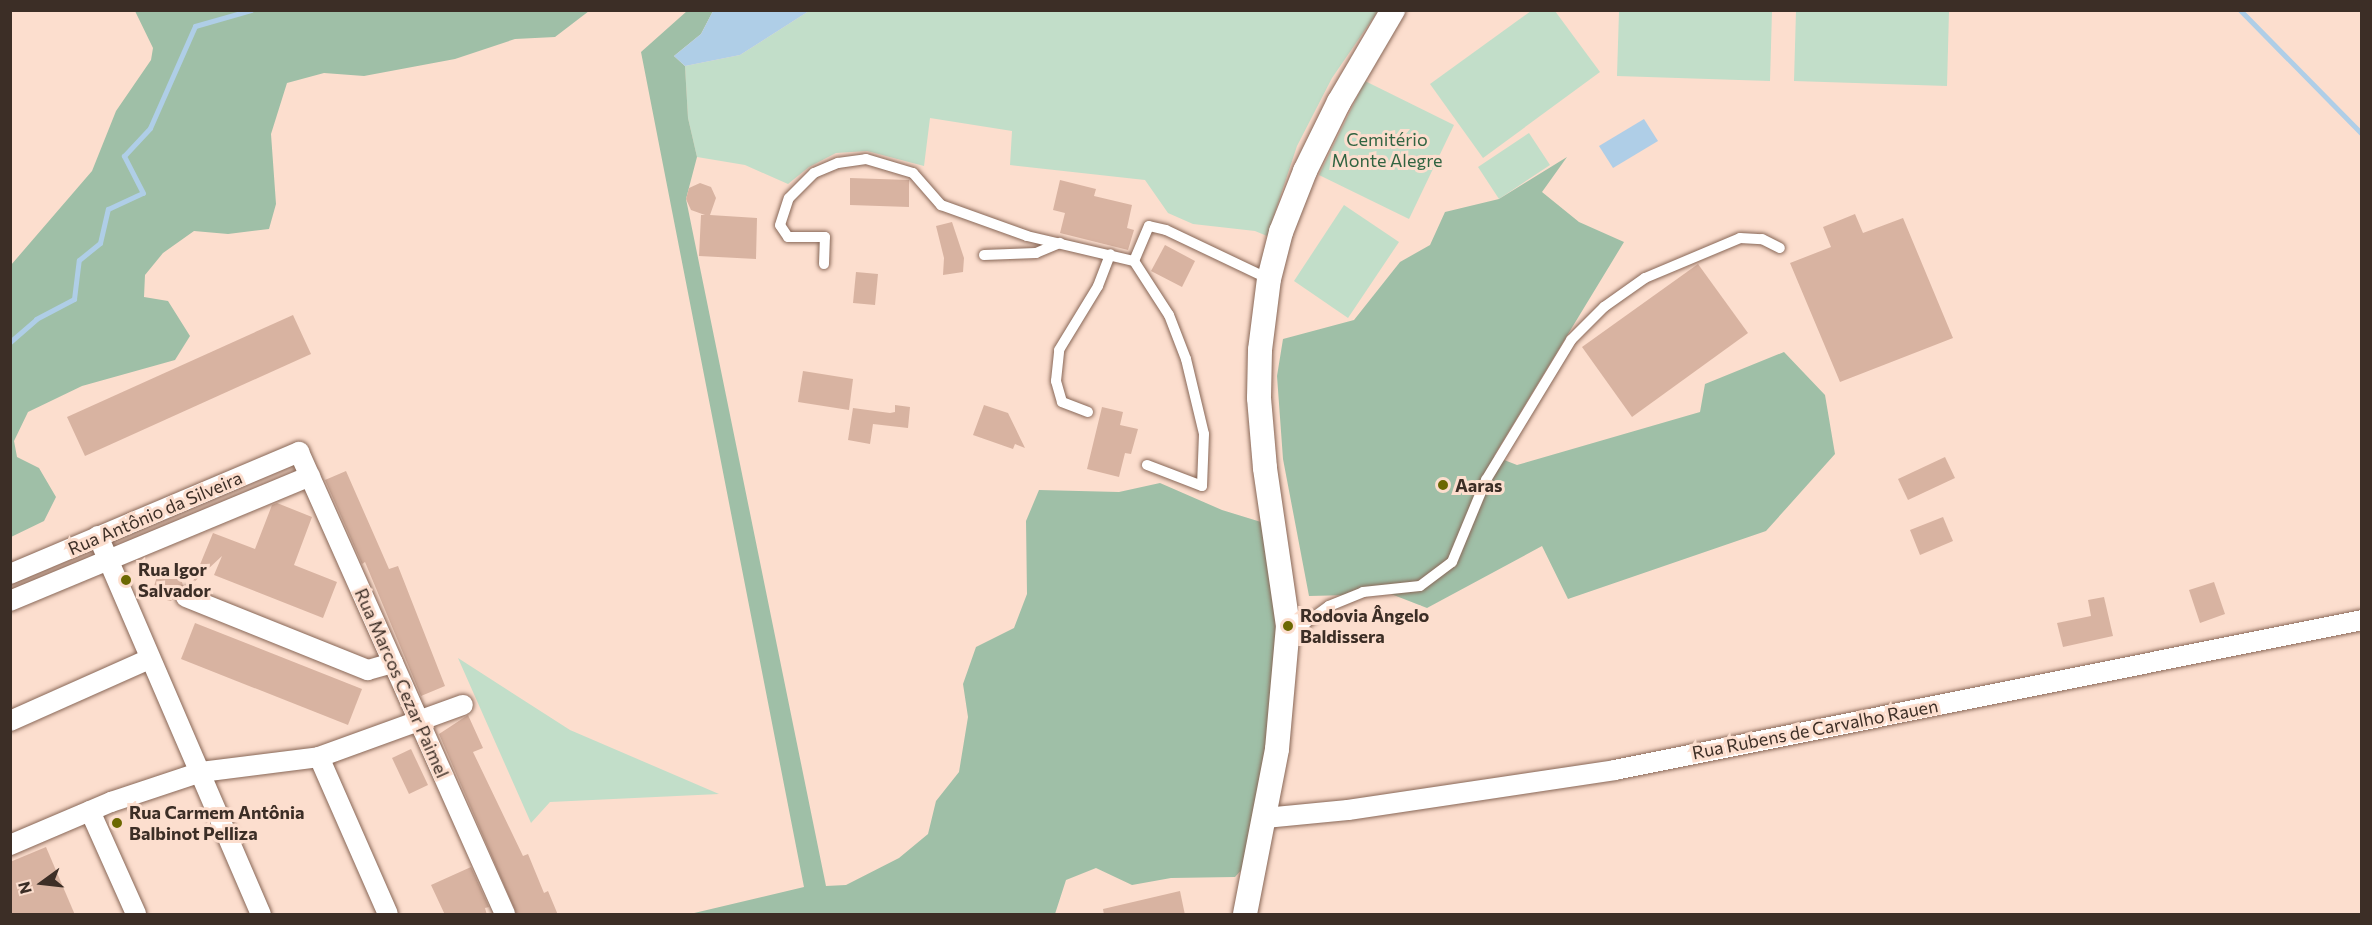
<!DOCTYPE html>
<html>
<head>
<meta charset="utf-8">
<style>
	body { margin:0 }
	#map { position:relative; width:2372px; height:925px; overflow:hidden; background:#fcdece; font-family:Commissioner,sans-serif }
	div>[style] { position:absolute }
	.green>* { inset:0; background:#c2dec9 }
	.forest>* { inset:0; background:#9fbfa7 }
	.water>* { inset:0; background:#afcee7 }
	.stream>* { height:5px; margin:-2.5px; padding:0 2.5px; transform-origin:2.5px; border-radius:2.5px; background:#afcee7 }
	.building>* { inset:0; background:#d8b3a1 }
	.roads { filter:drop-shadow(0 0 2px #886757) drop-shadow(0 0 2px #886757) }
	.service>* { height:10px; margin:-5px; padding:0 5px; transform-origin:5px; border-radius:5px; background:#fff }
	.minor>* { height:20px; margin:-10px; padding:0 10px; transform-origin:10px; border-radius:10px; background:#fff }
	.tertiary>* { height:24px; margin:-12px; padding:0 12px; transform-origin:12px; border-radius:12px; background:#fff }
	.dots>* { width:16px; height:16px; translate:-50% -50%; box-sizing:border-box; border:3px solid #fcdece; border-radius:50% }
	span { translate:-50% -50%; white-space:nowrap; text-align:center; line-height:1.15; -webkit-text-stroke:6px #fcdece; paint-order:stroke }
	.park-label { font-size:18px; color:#326442 }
	.poi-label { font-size:18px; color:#3c2e26; font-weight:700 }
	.left { translate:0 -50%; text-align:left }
	.street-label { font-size:18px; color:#3c2e26 }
	.frame { position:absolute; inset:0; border:12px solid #3c2e26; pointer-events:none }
	.north { position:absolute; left:12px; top:853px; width:60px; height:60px; -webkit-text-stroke:4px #fcdece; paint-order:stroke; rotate:255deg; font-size:16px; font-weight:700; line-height:24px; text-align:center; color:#3c2e26 }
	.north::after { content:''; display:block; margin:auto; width:21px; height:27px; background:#3c2e26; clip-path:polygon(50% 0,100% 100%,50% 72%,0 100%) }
</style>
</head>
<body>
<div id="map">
	<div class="green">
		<div style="clip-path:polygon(809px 11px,1378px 11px,1332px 78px,1297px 146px,1267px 236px,1255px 231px,1193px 224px,1168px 213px,1145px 180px,1010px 165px,1012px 131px,930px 118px,924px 166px,867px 151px,836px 153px,809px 167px,788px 184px,745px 165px,697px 157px,688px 118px,685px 66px,740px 55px)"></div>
		<div style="clip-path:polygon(1531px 11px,1555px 11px,1600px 72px,1483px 158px,1430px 84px)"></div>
		<div style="clip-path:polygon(1619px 11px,1772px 11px,1770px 81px,1617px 76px)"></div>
		<div style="clip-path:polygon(1796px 11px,1949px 11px,1947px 86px,1794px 81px)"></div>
		<div style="clip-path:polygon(1365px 81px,1454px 125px,1409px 219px,1319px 175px)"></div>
		<div style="clip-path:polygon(1529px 133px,1550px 165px,1499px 199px,1478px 167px)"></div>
		<div style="clip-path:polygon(1344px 205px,1399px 242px,1348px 318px,1294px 281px)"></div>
		<div style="clip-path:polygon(458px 658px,570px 730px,719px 794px,550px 802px,531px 823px)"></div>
	</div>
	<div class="forest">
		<div style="clip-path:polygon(135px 11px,589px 11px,555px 37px,515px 39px,455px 59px,364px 76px,324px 73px,287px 83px,271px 134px,276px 204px,269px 229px,228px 234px,194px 231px,163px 253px,145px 275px,144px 297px,168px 301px,190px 336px,175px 360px,82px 386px,28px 412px,14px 441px,17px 457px,39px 468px,56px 497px,44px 521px,11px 537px,11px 265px,92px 171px,116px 111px,151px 60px,153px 48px)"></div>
		<div style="clip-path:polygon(687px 11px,713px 11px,701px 34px,674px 56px,685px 66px,688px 118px,697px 157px,686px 199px,826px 886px,846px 885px,899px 858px,928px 834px,936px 801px,959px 772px,968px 717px,963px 684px,976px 647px,1014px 628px,1027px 594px,1026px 521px,1039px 490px,1119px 492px,1160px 483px,1222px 510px,1261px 522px,1266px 537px,1276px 628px,1265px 766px,1244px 867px,1235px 877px,1171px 878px,1132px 885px,1096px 868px,1066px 880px,1055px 914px,690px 914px,804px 887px,641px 52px)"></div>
		<div style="clip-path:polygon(1567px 157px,1542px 192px,1579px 222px,1624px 242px,1494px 456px,1517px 465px,1700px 412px,1705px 384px,1784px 352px,1825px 395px,1835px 454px,1766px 531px,1568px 599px,1542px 546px,1427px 608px,1391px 594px,1309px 596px,1283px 459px,1277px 376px,1283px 339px,1354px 320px,1400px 262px,1430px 245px,1445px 212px,1499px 199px)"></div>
	</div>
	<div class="water">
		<div style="clip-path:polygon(713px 11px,713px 10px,809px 11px,740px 55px,685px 66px,674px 56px,701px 34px)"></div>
		<div style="clip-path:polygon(1644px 119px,1658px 141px,1613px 168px,1599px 146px)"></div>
	</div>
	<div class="stream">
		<div style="left:2240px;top:10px;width:174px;rotate:45.5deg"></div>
		<div style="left:10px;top:342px;width:35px;rotate:-41deg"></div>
		<div style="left:36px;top:319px;width:43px;rotate:-27.8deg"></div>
		<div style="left:74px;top:299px;width:39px;rotate:-83deg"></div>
		<div style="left:79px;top:260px;width:27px;rotate:-39deg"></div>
		<div style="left:100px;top:243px;width:35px;rotate:-77deg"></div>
		<div style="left:108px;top:209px;width:38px;rotate:-25deg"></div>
		<div style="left:143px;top:193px;width:42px;rotate:-117.2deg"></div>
		<div style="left:124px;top:156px;width:38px;rotate:-47deg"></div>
		<div style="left:150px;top:128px;width:111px;rotate:-66.2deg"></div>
		<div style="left:195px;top:26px;width:58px;rotate:-15.9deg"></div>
	</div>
	<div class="building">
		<div style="clip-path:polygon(850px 178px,909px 180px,909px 207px,850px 205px)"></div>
		<div style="clip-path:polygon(1060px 180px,1096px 189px,1094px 196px,1132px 205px,1127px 228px,1134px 230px,1128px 250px,1060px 233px,1065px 213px,1053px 210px)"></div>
		<div style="clip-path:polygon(700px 183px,711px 187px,716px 198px,710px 215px,757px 218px,756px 259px,699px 256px,701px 215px,705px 215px,691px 210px,686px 199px,689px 188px)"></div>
		<div style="clip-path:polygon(1855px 214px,1863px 233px,1903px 218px,1953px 338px,1840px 382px,1790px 263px,1831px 247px,1823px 227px)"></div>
		<div style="clip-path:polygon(952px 222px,964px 258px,963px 272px,943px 275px,944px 258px,936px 226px)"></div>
		<div style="clip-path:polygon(1165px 245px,1195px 261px,1182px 287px,1151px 271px)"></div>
		<div style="clip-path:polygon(1698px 264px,1748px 333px,1632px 417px,1582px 347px)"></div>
		<div style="clip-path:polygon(856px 272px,878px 274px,875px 305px,853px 303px)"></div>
		<div style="clip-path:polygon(293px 315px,311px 354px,85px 456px,67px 417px)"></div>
		<div style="clip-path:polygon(803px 371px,853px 379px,849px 410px,798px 402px)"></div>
		<div style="clip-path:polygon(895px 405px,910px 407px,908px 428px,873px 424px,870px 444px,848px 440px,853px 408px,890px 413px,895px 412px)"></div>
		<div style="clip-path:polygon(984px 405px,1008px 413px,1025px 448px,1015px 444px,1013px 449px,973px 435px)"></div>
		<div style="clip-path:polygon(1102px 407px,1123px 412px,1120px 425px,1138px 429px,1131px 454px,1125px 453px,1119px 477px,1087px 469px)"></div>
		<div style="clip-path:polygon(1945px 457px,1955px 478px,1908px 500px,1898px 479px)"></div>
		<div style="clip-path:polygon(346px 471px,389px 569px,398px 566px,445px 686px,421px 696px,365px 562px,362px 564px,325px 480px)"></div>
		<div style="clip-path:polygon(277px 503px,312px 517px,294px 565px,337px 582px,323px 618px,214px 575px,222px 556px,192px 584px,213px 533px,255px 549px,272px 505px)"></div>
		<div style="clip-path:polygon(1943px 517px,1953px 541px,1920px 555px,1910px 530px)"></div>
		<div style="clip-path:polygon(165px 571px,181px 578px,183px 586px,171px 601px,158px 598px,153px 590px,157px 576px)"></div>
		<div style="clip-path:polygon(2214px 582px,2225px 614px,2200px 623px,2189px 590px)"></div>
		<div style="clip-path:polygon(2104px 597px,2113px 636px,2063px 647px,2057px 623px,2091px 616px,2088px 600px)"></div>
		<div style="clip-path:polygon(195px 623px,362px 689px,348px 725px,181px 659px)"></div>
		<div style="clip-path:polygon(468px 715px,483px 748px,473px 752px,523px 856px,528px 854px,544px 893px,548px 891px,558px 915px,517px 915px,439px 734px)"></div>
		<div style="clip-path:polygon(411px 749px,428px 785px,409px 794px,392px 758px)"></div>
		<div style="clip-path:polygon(46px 847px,75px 915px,10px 915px,10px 862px)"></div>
		<div style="clip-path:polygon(471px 867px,489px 907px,485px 908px,487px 915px,445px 915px,431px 885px)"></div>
		<div style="clip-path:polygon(1180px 891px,1185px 915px,1104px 915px,1103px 909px)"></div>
	</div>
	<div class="roads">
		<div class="service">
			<div style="left:984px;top:255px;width:52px;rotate:-2.2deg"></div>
			<div style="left:1036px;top:253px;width:26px;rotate:-23deg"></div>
			<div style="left:1134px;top:261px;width:64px;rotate:57.1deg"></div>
			<div style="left:1169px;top:315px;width:47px;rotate:68.9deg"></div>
			<div style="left:1186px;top:359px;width:77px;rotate:76.5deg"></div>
			<div style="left:1204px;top:434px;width:52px;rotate:92.2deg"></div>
			<div style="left:1202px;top:486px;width:59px;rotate:-159.1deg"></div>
			<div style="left:824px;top:264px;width:27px;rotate:-88deg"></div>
			<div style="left:825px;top:237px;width:37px;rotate:180deg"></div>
			<div style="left:788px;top:237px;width:14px;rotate:-124deg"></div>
			<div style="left:780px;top:225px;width:28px;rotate:-72deg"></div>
			<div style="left:789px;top:198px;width:35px;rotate:-45deg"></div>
			<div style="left:814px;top:173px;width:26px;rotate:-23deg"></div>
			<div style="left:838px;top:163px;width:28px;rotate:-8deg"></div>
			<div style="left:866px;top:159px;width:49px;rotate:16.6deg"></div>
			<div style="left:913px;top:173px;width:43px;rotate:48.8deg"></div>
			<div style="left:941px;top:205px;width:91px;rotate:19.8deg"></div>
			<div style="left:1027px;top:236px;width:110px;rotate:13.2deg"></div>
			<div style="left:1134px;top:261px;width:38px;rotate:-67deg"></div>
			<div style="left:1149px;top:226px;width:17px;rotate:13deg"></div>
			<div style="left:1166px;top:230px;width:114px;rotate:25.4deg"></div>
			<div style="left:1088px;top:412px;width:28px;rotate:-159deg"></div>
			<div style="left:1062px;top:402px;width:22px;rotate:-106deg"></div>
			<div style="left:1056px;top:381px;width:31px;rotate:-84deg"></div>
			<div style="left:1059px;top:350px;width:75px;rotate:-58.6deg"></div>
			<div style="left:1098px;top:286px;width:34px;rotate:-69deg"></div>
			<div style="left:1290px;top:642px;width:26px;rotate:-50deg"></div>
			<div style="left:1307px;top:622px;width:27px;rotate:-36deg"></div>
			<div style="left:1329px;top:606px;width:37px;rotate:-22deg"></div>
			<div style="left:1363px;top:592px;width:57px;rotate:-6deg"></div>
			<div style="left:1420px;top:586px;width:40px;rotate:-37deg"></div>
			<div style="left:1452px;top:562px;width:89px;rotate:-67.5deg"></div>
			<div style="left:1486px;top:480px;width:164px;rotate:-58.7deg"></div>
			<div style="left:1571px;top:340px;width:47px;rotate:-45deg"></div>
			<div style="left:1604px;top:307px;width:50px;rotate:-35.3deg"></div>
			<div style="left:1645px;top:278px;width:103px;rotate:-22.8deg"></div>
			<div style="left:1740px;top:238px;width:22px;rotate:3deg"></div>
			<div style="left:1762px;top:239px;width:20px;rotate:27deg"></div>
		</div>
		<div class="minor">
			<div style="left:98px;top:536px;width:412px;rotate:66.7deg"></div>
			<div style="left:10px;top:574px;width:314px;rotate:-22.9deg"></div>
			<div style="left:299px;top:452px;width:506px;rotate:65.97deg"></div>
			<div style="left:186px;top:597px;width:196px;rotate:21.9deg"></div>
			<div style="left:368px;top:670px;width:26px;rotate:-16deg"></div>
			<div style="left:10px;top:601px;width:325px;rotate:-22.6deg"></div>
			<div style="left:10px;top:721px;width:152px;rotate:-24deg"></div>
			<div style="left:319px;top:757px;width:171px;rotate:66.3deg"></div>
			<div style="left:90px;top:811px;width:113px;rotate:65.9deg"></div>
			<div style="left:1265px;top:818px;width:83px;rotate:-5.5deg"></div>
			<div style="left:1348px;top:810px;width:270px;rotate:-8.5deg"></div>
			<div style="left:1615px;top:770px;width:762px;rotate:-11.35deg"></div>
			<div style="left:10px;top:845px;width:110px;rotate:-23.1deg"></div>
			<div style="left:111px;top:802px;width:95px;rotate:-18.4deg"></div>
			<div style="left:201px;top:772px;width:119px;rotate:-7.2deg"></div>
			<div style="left:319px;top:757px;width:153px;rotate:-19.9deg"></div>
		</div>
		<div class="tertiary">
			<div style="left:1245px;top:914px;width:168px;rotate:-79deg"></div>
			<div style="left:1277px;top:749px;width:123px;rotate:-84.9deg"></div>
			<div style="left:1288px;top:626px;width:160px;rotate:-98.3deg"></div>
			<div style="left:1265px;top:468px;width:70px;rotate:-94.9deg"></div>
			<div style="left:1259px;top:398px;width:48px;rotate:-88.8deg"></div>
			<div style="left:1260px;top:350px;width:72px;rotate:-82.8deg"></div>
			<div style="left:1269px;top:279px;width:49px;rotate:-75.7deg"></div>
			<div style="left:1281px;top:232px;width:66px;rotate:-68.5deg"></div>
			<div style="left:1305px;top:171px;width:77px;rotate:-63.8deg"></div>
			<div style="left:1339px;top:102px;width:107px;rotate:-59.6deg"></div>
		</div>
	</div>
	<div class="dots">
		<div style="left:1443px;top:485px;background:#6c6801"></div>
		<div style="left:126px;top:580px;background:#6c6801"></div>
		<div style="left:1288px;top:626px;background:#6c6801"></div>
		<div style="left:117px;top:823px;background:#6c6801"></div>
	</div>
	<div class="park-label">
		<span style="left:1387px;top:150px">Cemitério<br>Monte Alegre</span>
	</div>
	<div class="poi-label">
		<span class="left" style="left:1455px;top:485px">Aaras</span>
		<span class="left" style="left:138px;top:580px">Rua Igor<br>Salvador</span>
		<span class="left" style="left:1300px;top:626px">Rodovia Ângelo<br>Baldissera</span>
		<span class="left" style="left:129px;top:823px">Rua Carmem Antônia<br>Balbinot Pelliza</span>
	</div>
	<div class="street-label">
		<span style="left:155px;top:513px;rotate:-23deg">Rua Antônio da Silveira</span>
		<span style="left:402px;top:683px;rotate:66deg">Rua Marcos Cezar Paimel</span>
		<span style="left:1815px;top:729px;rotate:-11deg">Rua Rubens de Carvalho Rauen</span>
	</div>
	<div class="frame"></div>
	<div class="north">N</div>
</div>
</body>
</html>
